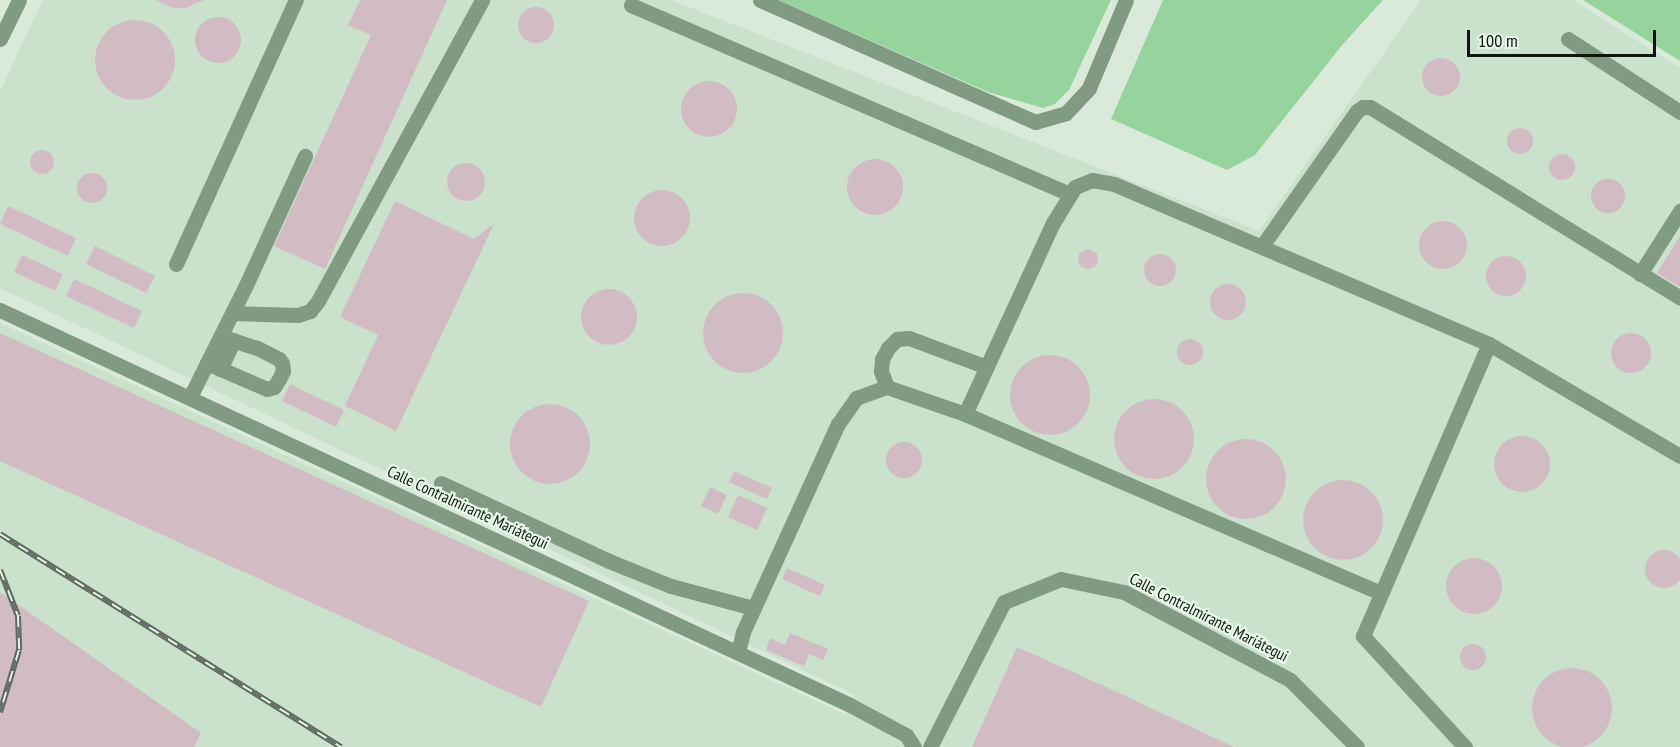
<!DOCTYPE html>
<html>
<head>
<meta charset="utf-8">
<style>
	body { margin:0 }
	#map { position:relative; width:1680px; height:747px; overflow:hidden; background:#daeada; font-family:"PT Sans Narrow",sans-serif }
	div>[style] { position:absolute }
	.built>* { inset:0; background:#cae1cb }
	.green>* { inset:0; background:#97d39c }
	.building>* { inset:0; background:#d2bcc4 }
	.round { border-radius:50% }
	.minor>* { height:15px; margin:-7.5px; padding:0 7.5px; transform-origin:7.5px; border-radius:7.5px; background:#819b82 }
	.rail>* { height:6px; margin-top:-3px; transform-origin:0; background:repeating-linear-gradient(90deg,#e7f8e8 0 11px,#5f6960 0 22px); box-sizing:border-box; border-block:2px solid #5f6960 }
	span { translate:-50% -50%; white-space:nowrap; text-align:center; line-height:1.15; -webkit-text-stroke:4.5px #e7f8e8; paint-order:stroke }
	.street-label { font-size:16px; color:#0f1510 }
	.scale { position:absolute; left:1467px; top:30px; width:189px; height:27px; box-sizing:border-box; border:3px solid #0f1510; border-top:0; padding-left:8px; font-size:18px; line-height:21px; white-space:nowrap; color:#0f1510; -webkit-text-stroke:4px #e7f8e8; paint-order:stroke }
</style>
</head>
<body>
<div id="map">
	<div class="built">
		<div style="clip-path:polygon(43px 0,671px 0,1259px 231px,1421px 0,1573px 0,1680px 68px,1680px 747px,0 747px,0 323px,846px 715px,855px 695px,0 288px,0 91px)"></div>
	</div>
	<div class="green">
		<div style="clip-path:polygon(778px 0,1111px 0,1069px 90px,1055px 104px,1043px 108px,988px 92px)"></div>
		<div style="clip-path:polygon(1163px 0,1383px 0,1343px 44px,1255px 155px,1227px 170px,1111px 119px)"></div>
		<div style="clip-path:polygon(1583px 0,1680px 0,1680px 61px)"></div>
	</div>
	<div class="building">
		<div style="clip-path:polygon(156px 0,204px 0,185px 8px,173px 8px)"></div>
		<div style="clip-path:polygon(360px 0,447px 0,325px 269px,274px 246px,371px 35px,348px 25px)"></div>
		<div class="round" style="left:518px;top:7px;width:36px;height:36px"></div>
		<div class="round" style="left:195px;top:17px;width:46px;height:46px"></div>
		<div class="round" style="left:95px;top:20px;width:80px;height:80px"></div>
		<div class="round" style="left:1422px;top:58px;width:38px;height:38px"></div>
		<div class="round" style="left:681px;top:81px;width:56px;height:56px"></div>
		<div class="round" style="left:1507px;top:128px;width:26px;height:26px"></div>
		<div class="round" style="left:30px;top:150px;width:24px;height:24px"></div>
		<div class="round" style="left:1549px;top:154px;width:26px;height:26px"></div>
		<div class="round" style="left:847px;top:159px;width:56px;height:56px"></div>
		<div class="round" style="left:447px;top:163px;width:38px;height:38px"></div>
		<div class="round" style="left:77px;top:173px;width:30px;height:30px"></div>
		<div class="round" style="left:1591px;top:179px;width:34px;height:34px"></div>
		<div class="round" style="left:634px;top:190px;width:56px;height:56px"></div>
		<div style="clip-path:polygon(395px 201px,474px 239px,494px 224px,396px 431px,345px 406px,378px 335px,340px 317px)"></div>
		<div style="clip-path:polygon(8px 206px,76px 238px,68px 256px,0 224px)"></div>
		<div class="round" style="left:1419px;top:221px;width:48px;height:48px"></div>
		<div style="clip-path:polygon(1680px 236px,1680px 287px,1657px 273px)"></div>
		<div style="clip-path:polygon(95px 246px,155px 276px,146px 293px,86px 264px)"></div>
		<div class="round" style="left:1078px;top:249px;width:20px;height:20px"></div>
		<div class="round" style="left:1144px;top:254px;width:32px;height:32px"></div>
		<div style="clip-path:polygon(22px 255px,63px 274px,55px 291px,14px 272px)"></div>
		<div class="round" style="left:1486px;top:256px;width:40px;height:40px"></div>
		<div style="clip-path:polygon(74px 279px,142px 311px,134px 328px,66px 296px)"></div>
		<div class="round" style="left:1210px;top:284px;width:36px;height:36px"></div>
		<div class="round" style="left:581px;top:289px;width:56px;height:56px"></div>
		<div class="round" style="left:703px;top:293px;width:80px;height:80px"></div>
		<div style="clip-path:polygon(0 333px,589px 601px,541px 707px,0 461px)"></div>
		<div class="round" style="left:1611px;top:333px;width:40px;height:40px"></div>
		<div class="round" style="left:1177px;top:339px;width:26px;height:26px"></div>
		<div class="round" style="left:1010px;top:355px;width:80px;height:80px"></div>
		<div style="clip-path:polygon(290px 384px,344px 410px,336px 427px,282px 401px)"></div>
		<div class="round" style="left:1114px;top:399px;width:80px;height:80px"></div>
		<div class="round" style="left:510px;top:404px;width:80px;height:80px"></div>
		<div class="round" style="left:1494px;top:436px;width:56px;height:56px"></div>
		<div class="round" style="left:1206px;top:439px;width:80px;height:80px"></div>
		<div class="round" style="left:886px;top:442px;width:36px;height:36px"></div>
		<div style="clip-path:polygon(734px 471px,772px 488px,767px 499px,729px 482px)"></div>
		<div class="round" style="left:1303px;top:480px;width:80px;height:80px"></div>
		<div style="clip-path:polygon(710px 487px,727px 495px,718px 514px,701px 506px)"></div>
		<div style="clip-path:polygon(738px 495px,767px 508px,757px 530px,728px 517px)"></div>
		<div class="round" style="left:1645px;top:550px;width:38px;height:38px"></div>
		<div class="round" style="left:1446px;top:558px;width:56px;height:56px"></div>
		<div style="clip-path:polygon(787px 568px,825px 585px,820px 596px,782px 579px)"></div>
		<div style="clip-path:polygon(0 592px,201px 733px,194px 747px,0 747px)"></div>
		<div style="clip-path:polygon(790px 633px,828px 649px,823px 660px,809px 654px,804px 666px,766px 650px,770px 638px,785px 645px)"></div>
		<div class="round" style="left:1460px;top:644px;width:26px;height:26px"></div>
		<div style="clip-path:polygon(1017px 647px,1104px 686px,1234px 747px,972px 747px)"></div>
		<div class="round" style="left:1532px;top:668px;width:80px;height:80px"></div>
	</div>
	<div class="minor">
		<div style="left:760px;top:0;width:301px;rotate:23.9deg"></div>
		<div style="left:1035px;top:122px;width:32px;rotate:-16deg"></div>
		<div style="left:1066px;top:113px;width:34px;rotate:-47deg"></div>
		<div style="left:1089px;top:88px;width:95px;rotate:-67.2deg"></div>
		<div style="left:631px;top:5px;width:478px;rotate:23.3deg"></div>
		<div style="left:0;top:39px;width:43px;rotate:-64deg"></div>
		<div style="left:1568px;top:39px;width:134px;rotate:33.1deg"></div>
		<div style="left:1262px;top:246px;width:165px;rotate:-54.9deg"></div>
		<div style="left:1357px;top:111px;width:7px;rotate:-34deg"></div>
		<div style="left:1363px;top:107px;width:7px"></div>
		<div style="left:1370px;top:107px;width:364px;rotate:31.6deg"></div>
		<div style="left:176px;top:264px;width:290px;rotate:-65.6deg"></div>
		<div style="left:1640px;top:274px;width:75px;rotate:-57.6deg"></div>
		<div style="left:0;top:310px;width:937px;rotate:24.92deg"></div>
		<div style="left:850px;top:705px;width:64px;rotate:28.2deg"></div>
		<div style="left:906px;top:735px;width:14px;rotate:56deg"></div>
		<div style="left:233px;top:313px;width:65px;rotate:1.8deg"></div>
		<div style="left:298px;top:315px;width:13px;rotate:-18deg"></div>
		<div style="left:310px;top:311px;width:13px;rotate:-51deg"></div>
		<div style="left:318px;top:301px;width:343px;rotate:-61.4deg"></div>
		<div style="left:207px;top:363px;width:65px;rotate:23.4deg"></div>
		<div style="left:267px;top:389px;width:7px;rotate:-16deg"></div>
		<div style="left:274px;top:387px;width:9px;rotate:-58deg"></div>
		<div style="left:279px;top:379px;width:9px;rotate:-63deg"></div>
		<div style="left:283px;top:371px;width:8px;rotate:-97deg"></div>
		<div style="left:282px;top:363px;width:5px;rotate:-127deg"></div>
		<div style="left:279px;top:359px;width:25px;rotate:-153deg"></div>
		<div style="left:257px;top:348px;width:38px;rotate:-162deg"></div>
		<div style="left:220px;top:369px;width:32px;rotate:-64deg"></div>
		<div style="left:887px;top:387px;width:17px;rotate:-111deg"></div>
		<div style="left:881px;top:371px;width:12px;rotate:-85deg"></div>
		<div style="left:882px;top:359px;width:13px;rotate:-61deg"></div>
		<div style="left:888px;top:348px;width:13px;rotate:-45deg"></div>
		<div style="left:897px;top:339px;width:12px;rotate:-5deg"></div>
		<div style="left:909px;top:338px;width:83px;rotate:20.4deg"></div>
		<div style="left:190px;top:397px;width:125px;rotate:-63.4deg"></div>
		<div style="left:246px;top:285px;width:142px;rotate:-65.4deg"></div>
		<div style="left:965px;top:414px;width:210px;rotate:-65.3deg"></div>
		<div style="left:1053px;top:223px;width:42px;rotate:-58.6deg"></div>
		<div style="left:1075px;top:187px;width:18px;rotate:-22deg"></div>
		<div style="left:1092px;top:180px;width:22px;rotate:10deg"></div>
		<div style="left:1114px;top:184px;width:408px;rotate:23.1deg"></div>
		<div style="left:1489px;top:344px;width:221px;rotate:30.4deg"></div>
		<div style="left:441px;top:483px;width:185px;rotate:24.9deg"></div>
		<div style="left:609px;top:561px;width:67px;rotate:22deg"></div>
		<div style="left:671px;top:586px;width:85px;rotate:15deg"></div>
		<div style="left:738px;top:652px;width:21px;rotate:-76deg"></div>
		<div style="left:743px;top:632px;width:229px;rotate:-65.5deg"></div>
		<div style="left:838px;top:424px;width:32px;rotate:-55deg"></div>
		<div style="left:856px;top:398px;width:33px;rotate:-20deg"></div>
		<div style="left:887px;top:387px;width:83px;rotate:19.1deg"></div>
		<div style="left:965px;top:414px;width:453px;rotate:23.3deg"></div>
		<div style="left:930px;top:747px;width:163px;rotate:-63deg"></div>
		<div style="left:1004px;top:602px;width:61px;rotate:-22deg"></div>
		<div style="left:1061px;top:579px;width:64px;rotate:11.7deg"></div>
		<div style="left:1124px;top:592px;width:188px;rotate:27.9deg"></div>
		<div style="left:1290px;top:680px;width:95px;rotate:45deg"></div>
		<div style="left:1465px;top:747px;width:151px;rotate:-132.6deg"></div>
		<div style="left:1363px;top:636px;width:318px;rotate:-66.7deg"></div>
	</div>
	<div class="rail">
		<div style="left:0;top:534px;width:402px;rotate:32deg"></div>
		<div style="left:0;top:570px;width:49px;rotate:68.6deg"></div>
		<div style="left:18px;top:616px;width:34px;rotate:88deg"></div>
		<div style="left:19px;top:650px;width:65px;rotate:107deg"></div>
	</div>
	<div class="street-label">
		<span style="left:468px;top:507px;rotate:25deg">Calle Contralmirante Mariátegui</span>
		<span style="left:1209px;top:617px;rotate:27deg">Calle Contralmirante Mariátegui</span>
	</div>
	<div class="scale">100 m</div>
</div>
</body>
</html>
